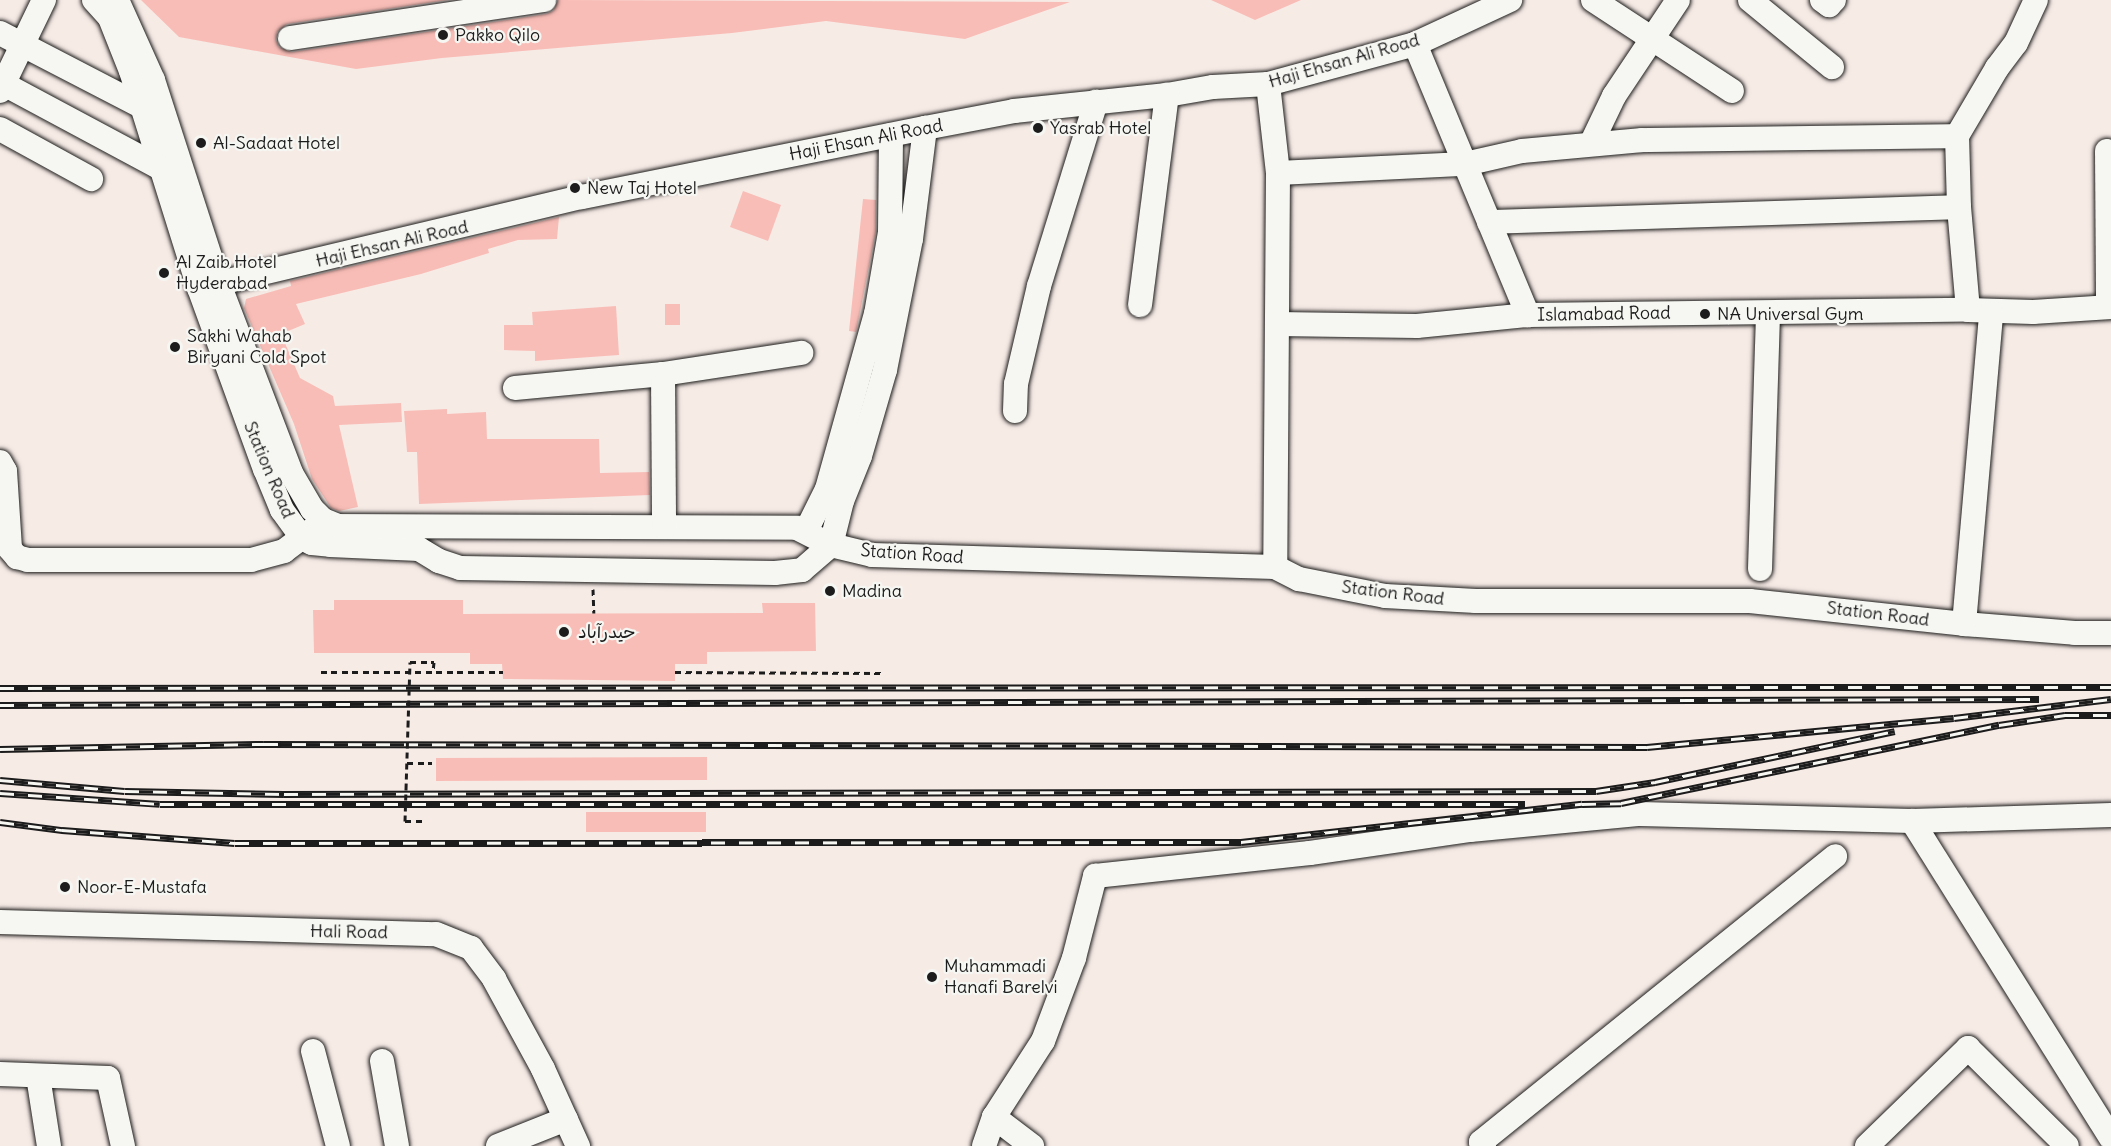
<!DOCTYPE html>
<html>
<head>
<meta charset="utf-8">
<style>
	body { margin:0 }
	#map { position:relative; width:2111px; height:1146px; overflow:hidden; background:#f7ebe6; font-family:Delius,"Playpen Sans Arabic",sans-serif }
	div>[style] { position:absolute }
	.building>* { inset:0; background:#f9bdb7 }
	.path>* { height:3px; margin-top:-1.5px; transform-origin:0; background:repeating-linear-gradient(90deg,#1c1c1c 0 6px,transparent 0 10.5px) }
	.roads { filter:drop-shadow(0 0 2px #1c1c1c) drop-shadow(0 0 2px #1c1c1c) }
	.minor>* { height:24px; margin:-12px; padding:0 12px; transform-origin:12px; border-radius:12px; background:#f6f6f2 }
	.rail>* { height:7px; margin-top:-3.5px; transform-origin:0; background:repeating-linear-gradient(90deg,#f6f6f2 0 14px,#1c1c1c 0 28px); box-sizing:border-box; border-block:2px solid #1c1c1c }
	.path-bridge>* { height:3px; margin-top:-1.5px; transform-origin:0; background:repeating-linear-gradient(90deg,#1c1c1c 0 6px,transparent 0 10.5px) }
	.dots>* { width:16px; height:16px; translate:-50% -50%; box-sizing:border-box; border:3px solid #f6f6f2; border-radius:50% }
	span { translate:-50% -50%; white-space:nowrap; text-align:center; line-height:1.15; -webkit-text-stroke:4.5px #f6f6f2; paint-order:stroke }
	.poi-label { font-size:18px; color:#1c1c1c }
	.left { translate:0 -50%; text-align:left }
	.street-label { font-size:18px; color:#1c1c1c }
</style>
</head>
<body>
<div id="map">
	<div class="building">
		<div style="clip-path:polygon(141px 0,448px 0,287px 24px,277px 32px,276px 40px,279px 47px,292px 52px,546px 14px,553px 11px,558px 0,1070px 2px,965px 39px,826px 21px,732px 33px,442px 58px,356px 69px,179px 37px)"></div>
		<div style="clip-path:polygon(1211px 0,1301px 0,1255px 20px)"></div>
		<div style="clip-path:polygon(743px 191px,781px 205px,768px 241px,730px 227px)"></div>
		<div style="clip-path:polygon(863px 199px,876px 200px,876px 231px,856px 332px,849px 331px)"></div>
		<div style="clip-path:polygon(559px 217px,557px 239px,518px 240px,488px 249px,489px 253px,421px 274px,296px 304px,305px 324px,281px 334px,300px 378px,333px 396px,335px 406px,401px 403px,402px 422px,339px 425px,358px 507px,339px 511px,331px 508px,312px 479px,294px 424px,244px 308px,246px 299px,291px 286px,290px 281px)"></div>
		<div style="clip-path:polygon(665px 304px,680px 304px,680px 325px,665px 325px)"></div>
		<div style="clip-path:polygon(616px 306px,619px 355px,535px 361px,535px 351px,504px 350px,504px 325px,533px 325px,532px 312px)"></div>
		<div style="clip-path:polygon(447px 409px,447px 414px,486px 412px,487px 439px,599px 439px,600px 473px,649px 472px,650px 495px,419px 504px,417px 452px,407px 452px,404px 411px)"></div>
		<div style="clip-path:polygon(334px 600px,463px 600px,463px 614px,763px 613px,762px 603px,815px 603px,816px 651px,707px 652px,707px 664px,675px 664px,675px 681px,503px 679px,502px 664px,470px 664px,470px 653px,314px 653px,313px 610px,334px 610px)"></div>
		<div style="clip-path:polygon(707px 757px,707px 780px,436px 781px,436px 758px)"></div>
		<div style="clip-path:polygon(586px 812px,706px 812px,706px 832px,586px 832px)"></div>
	</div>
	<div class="path">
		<div style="left:593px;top:589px;width:24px;rotate:88deg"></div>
		<div style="left:410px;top:662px;width:24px"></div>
		<div style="left:434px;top:662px;width:10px;rotate:96deg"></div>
		<div style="left:321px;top:672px;width:182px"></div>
		<div style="left:675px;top:672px;width:206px;rotate:0.3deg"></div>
		<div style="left:407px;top:763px;width:25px"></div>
		<div style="left:405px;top:821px;width:21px"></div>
	</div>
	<div class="roads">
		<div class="minor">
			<div style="left:94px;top:0;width:24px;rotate:48deg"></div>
			<div style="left:110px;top:18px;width:57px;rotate:68.4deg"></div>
			<div style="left:131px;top:71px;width:227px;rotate:72.6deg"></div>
			<div style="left:199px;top:288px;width:193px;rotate:70deg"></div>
			<div style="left:265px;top:469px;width:44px;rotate:67.5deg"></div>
			<div style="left:282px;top:510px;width:34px;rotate:54deg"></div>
			<div style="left:302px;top:538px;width:11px;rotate:27deg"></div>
			<div style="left:312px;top:543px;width:18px;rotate:6deg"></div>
			<div style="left:330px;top:545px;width:89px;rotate:2.6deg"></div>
			<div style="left:419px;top:549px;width:23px;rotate:31deg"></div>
			<div style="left:439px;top:561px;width:22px;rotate:18deg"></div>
			<div style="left:460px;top:568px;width:315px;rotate:0.9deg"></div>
			<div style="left:775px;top:573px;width:27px;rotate:-6deg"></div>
			<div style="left:802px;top:570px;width:38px;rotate:-41deg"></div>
			<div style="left:117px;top:0;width:88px;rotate:65.8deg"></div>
			<div style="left:153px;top:80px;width:214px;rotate:72.1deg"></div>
			<div style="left:219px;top:284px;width:202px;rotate:69.1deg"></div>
			<div style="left:291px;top:473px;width:42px;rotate:59.7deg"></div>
			<div style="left:312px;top:509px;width:16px;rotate:45deg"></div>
			<div style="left:323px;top:520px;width:16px;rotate:22deg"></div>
			<div style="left:338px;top:526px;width:459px;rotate:0.2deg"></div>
			<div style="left:797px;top:528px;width:38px;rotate:27deg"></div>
			<div style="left:831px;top:545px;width:42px;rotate:13.7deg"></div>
			<div style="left:872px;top:555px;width:403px;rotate:1.7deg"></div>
			<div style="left:1275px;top:567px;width:27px;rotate:27deg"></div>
			<div style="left:1299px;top:579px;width:88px;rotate:11.2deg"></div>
			<div style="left:1385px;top:596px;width:91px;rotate:3.1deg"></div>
			<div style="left:1476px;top:601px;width:274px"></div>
			<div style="left:1750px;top:601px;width:215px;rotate:6.1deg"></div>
			<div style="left:1964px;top:624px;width:111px;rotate:4.6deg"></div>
			<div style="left:2075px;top:633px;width:36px"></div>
			<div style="left:1593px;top:0;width:166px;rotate:33.2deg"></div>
			<div style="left:1750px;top:0;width:106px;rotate:39.3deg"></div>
			<div style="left:1822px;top:0;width:9px;rotate:36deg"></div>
			<div style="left:1829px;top:5px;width:7px;rotate:-45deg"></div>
			<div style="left:0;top:33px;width:161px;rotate:27.4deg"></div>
			<div style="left:290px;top:38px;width:257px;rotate:-8.5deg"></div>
			<div style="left:1415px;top:44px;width:294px;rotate:67.4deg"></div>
			<div style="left:0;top:82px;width:184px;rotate:28.2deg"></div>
			<div style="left:1268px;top:84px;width:90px;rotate:83.6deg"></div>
			<div style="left:1278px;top:173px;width:394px;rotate:90.4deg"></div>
			<div style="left:0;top:91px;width:101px;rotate:-64.2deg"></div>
			<div style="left:0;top:129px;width:104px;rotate:28.8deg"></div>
			<div style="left:1591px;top:144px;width:53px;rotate:-64.4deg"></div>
			<div style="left:1614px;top:96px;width:115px;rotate:-56.3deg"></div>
			<div style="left:2107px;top:151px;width:156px;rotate:89.6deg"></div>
			<div style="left:1278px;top:173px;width:187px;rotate:-2.8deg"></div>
			<div style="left:1465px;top:164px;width:58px;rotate:-12.8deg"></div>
			<div style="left:1522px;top:151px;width:121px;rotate:-5.2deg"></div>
			<div style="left:1642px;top:140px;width:315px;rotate:-0.7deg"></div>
			<div style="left:1489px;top:222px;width:470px;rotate:-1.8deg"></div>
			<div style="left:199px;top:288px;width:394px;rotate:-13.4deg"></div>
			<div style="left:582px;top:197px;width:350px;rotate:-11.4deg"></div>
			<div style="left:925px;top:128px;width:91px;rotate:-10.8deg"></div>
			<div style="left:1014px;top:111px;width:154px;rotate:-6deg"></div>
			<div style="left:1167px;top:95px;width:47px;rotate:-9.9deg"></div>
			<div style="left:1213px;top:87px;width:55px;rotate:-3.1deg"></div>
			<div style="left:1268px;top:84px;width:152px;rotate:-15.2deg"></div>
			<div style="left:1415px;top:44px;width:105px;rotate:-24.9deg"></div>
			<div style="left:1140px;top:305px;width:212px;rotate:-82.7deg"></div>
			<div style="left:1968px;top:310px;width:103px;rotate:-95deg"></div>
			<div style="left:1959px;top:207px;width:71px;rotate:-91.6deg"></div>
			<div style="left:1957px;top:136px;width:79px;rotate:-59.5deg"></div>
			<div style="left:1997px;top:68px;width:31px;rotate:-53deg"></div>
			<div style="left:2016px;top:43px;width:47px;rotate:-65.1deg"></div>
			<div style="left:1277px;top:324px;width:140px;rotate:0.8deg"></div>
			<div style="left:1417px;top:326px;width:112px;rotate:-5.7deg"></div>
			<div style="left:1528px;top:315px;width:440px;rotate:-0.7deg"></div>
			<div style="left:1968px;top:310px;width:65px;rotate:1.8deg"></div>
			<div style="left:2033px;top:312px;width:78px;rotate:-3.7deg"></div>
			<div style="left:663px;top:374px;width:140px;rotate:-8.7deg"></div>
			<div style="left:515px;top:388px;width:149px;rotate:-5.4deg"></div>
			<div style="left:663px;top:374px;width:153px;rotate:89.6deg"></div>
			<div style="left:1015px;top:411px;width:27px;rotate:-88deg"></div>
			<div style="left:1016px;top:384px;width:101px;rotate:-76.8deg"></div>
			<div style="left:1039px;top:286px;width:193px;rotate:-72.8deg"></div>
			<div style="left:0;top:462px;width:10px;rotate:61deg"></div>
			<div style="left:5px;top:471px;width:78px;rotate:86.3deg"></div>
			<div style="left:10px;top:549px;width:11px;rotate:49deg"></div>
			<div style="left:17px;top:557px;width:11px;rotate:15deg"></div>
			<div style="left:28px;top:560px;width:223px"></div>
			<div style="left:251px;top:560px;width:34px;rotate:-15deg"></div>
			<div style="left:284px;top:551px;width:38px;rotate:-37deg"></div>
			<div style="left:806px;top:531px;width:47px;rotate:-63.4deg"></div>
			<div style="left:827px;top:489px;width:182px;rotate:-74.4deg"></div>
			<div style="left:876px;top:314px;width:83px;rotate:-80.3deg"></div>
			<div style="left:890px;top:232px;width:97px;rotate:-89.4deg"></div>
			<div style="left:831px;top:545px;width:45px;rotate:-76deg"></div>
			<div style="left:842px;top:501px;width:48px;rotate:-68.2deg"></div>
			<div style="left:860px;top:456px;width:90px;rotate:-73.8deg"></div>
			<div style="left:885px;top:370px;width:134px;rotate:-78.8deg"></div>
			<div style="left:911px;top:239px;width:112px;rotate:-82.8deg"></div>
			<div style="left:1760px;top:569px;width:256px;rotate:-88.2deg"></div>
			<div style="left:1964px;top:624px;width:312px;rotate:-85deg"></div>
			<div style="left:1912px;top:821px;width:374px;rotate:57.9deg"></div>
			<div style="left:0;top:922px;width:436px;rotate:1.6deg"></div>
			<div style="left:436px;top:934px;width:38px;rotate:22deg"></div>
			<div style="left:471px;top:948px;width:39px;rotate:53deg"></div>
			<div style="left:494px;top:979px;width:102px;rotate:61.4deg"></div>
			<div style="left:543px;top:1069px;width:85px;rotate:65.6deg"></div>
			<div style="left:313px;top:1051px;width:98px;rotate:75.3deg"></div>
			<div style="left:382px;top:1061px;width:86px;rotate:80deg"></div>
			<div style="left:0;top:1074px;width:108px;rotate:2.1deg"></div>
			<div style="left:108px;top:1078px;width:70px;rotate:77.6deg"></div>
			<div style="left:38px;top:1076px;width:71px;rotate:81.1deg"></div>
			<div style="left:994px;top:1117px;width:48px;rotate:37.3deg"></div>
			<div style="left:498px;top:1146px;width:73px;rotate:-21.7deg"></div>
			<div style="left:984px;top:1146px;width:31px;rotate:-71deg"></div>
			<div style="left:994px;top:1117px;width:90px;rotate:-57.2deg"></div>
			<div style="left:1043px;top:1041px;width:89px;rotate:-69.5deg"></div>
			<div style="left:1074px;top:958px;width:85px;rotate:-75.6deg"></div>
			<div style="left:1095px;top:876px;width:216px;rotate:-6.1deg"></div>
			<div style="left:1310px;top:853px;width:162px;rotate:-8.2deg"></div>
			<div style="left:1470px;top:830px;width:171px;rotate:-5.4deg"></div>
			<div style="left:1640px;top:814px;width:272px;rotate:1.5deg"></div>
			<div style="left:1912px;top:821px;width:199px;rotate:-1.7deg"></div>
			<div style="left:1484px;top:1146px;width:5px;rotate:-127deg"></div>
			<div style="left:1481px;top:1142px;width:455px;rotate:-38.9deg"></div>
			<div style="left:1867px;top:1146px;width:141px;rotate:-44.1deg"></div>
			<div style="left:1968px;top:1048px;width:139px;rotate:44.7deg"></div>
		</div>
	</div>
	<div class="rail">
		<div style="left:0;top:688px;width:2111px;rotate:-0.03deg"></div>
		<div style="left:0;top:705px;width:2039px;rotate:-0.17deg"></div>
		<div style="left:0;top:749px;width:264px;rotate:-1.1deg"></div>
		<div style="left:264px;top:744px;width:1383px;rotate:0.12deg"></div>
		<div style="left:1647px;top:747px;width:308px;rotate:-5.4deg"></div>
		<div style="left:1954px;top:718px;width:158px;rotate:-6.9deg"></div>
		<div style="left:0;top:780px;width:125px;rotate:5deg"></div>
		<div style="left:125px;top:791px;width:159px;rotate:1.1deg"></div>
		<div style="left:284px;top:794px;width:1312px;rotate:-0.13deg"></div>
		<div style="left:1596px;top:791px;width:60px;rotate:-8.7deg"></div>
		<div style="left:1655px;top:782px;width:245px;rotate:-12deg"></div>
		<div style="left:0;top:793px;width:160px;rotate:3.9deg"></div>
		<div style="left:160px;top:804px;width:1365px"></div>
		<div style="left:0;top:822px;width:63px;rotate:7.4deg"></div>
		<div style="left:62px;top:830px;width:173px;rotate:4.3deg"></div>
		<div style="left:235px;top:843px;width:1006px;rotate:-0.06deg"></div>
		<div style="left:1241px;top:842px;width:343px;rotate:-6.4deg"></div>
		<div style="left:1582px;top:804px;width:39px;rotate:-1deg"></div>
		<div style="left:1621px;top:803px;width:386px;rotate:-11.7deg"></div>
		<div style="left:1999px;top:725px;width:67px;rotate:-8.6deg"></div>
		<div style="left:2065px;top:715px;width:46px"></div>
	</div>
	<div class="path-bridge">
		<div style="left:405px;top:821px;width:159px;rotate:-88.2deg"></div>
	</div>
	<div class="dots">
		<div style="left:443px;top:35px;background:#1c1c1c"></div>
		<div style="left:1038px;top:128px;background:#1c1c1c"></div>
		<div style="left:201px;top:143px;background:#1c1c1c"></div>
		<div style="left:575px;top:188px;background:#1c1c1c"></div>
		<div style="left:164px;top:273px;background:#1c1c1c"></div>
		<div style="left:1705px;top:314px;background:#1c1c1c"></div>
		<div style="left:175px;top:347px;background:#1c1c1c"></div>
		<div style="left:830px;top:591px;background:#1c1c1c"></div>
		<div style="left:564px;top:632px;background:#1c1c1c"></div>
		<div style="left:65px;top:887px;background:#1c1c1c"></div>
		<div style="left:932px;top:977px;background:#1c1c1c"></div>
	</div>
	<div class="poi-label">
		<span class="left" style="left:455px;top:35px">Pakko Qilo</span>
		<span class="left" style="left:1050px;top:128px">Yasrab Hotel</span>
		<span class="left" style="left:213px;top:143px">Al-Sadaat Hotel</span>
		<span class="left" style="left:587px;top:188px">New Taj Hotel</span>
		<span class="left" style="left:176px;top:273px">Al Zaib Hotel<br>Hyderabad</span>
		<span class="left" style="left:1717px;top:314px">NA Universal Gym</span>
		<span class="left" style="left:187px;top:347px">Sakhi Wahab<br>Biryani Cold Spot</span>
		<span class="left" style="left:842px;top:591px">Madina</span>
		<span class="left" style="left:578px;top:632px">حیدرآباد</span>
		<span class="left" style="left:77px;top:887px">Noor-E-Mustafa</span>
		<span class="left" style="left:944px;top:977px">Muhammadi<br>Hanafi Barelvi</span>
	</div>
	<div class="street-label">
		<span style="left:1344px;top:61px;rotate:-16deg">Haji Ehsan Ali Road</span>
		<span style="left:866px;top:140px;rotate:-11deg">Haji Ehsan Ali Road</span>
		<span style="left:392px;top:244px;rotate:-13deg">Haji Ehsan Ali Road</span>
		<span style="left:1604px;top:314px;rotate:-1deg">Islamabad Road</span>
		<span style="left:269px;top:470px;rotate:67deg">Station Road</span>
		<span style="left:912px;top:554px;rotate:4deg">Station Road</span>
		<span style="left:1393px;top:593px;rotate:7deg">Station Road</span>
		<span style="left:1878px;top:614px;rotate:7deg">Station Road</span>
		<span style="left:349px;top:932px;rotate:1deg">Hali Road</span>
	</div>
</div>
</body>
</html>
